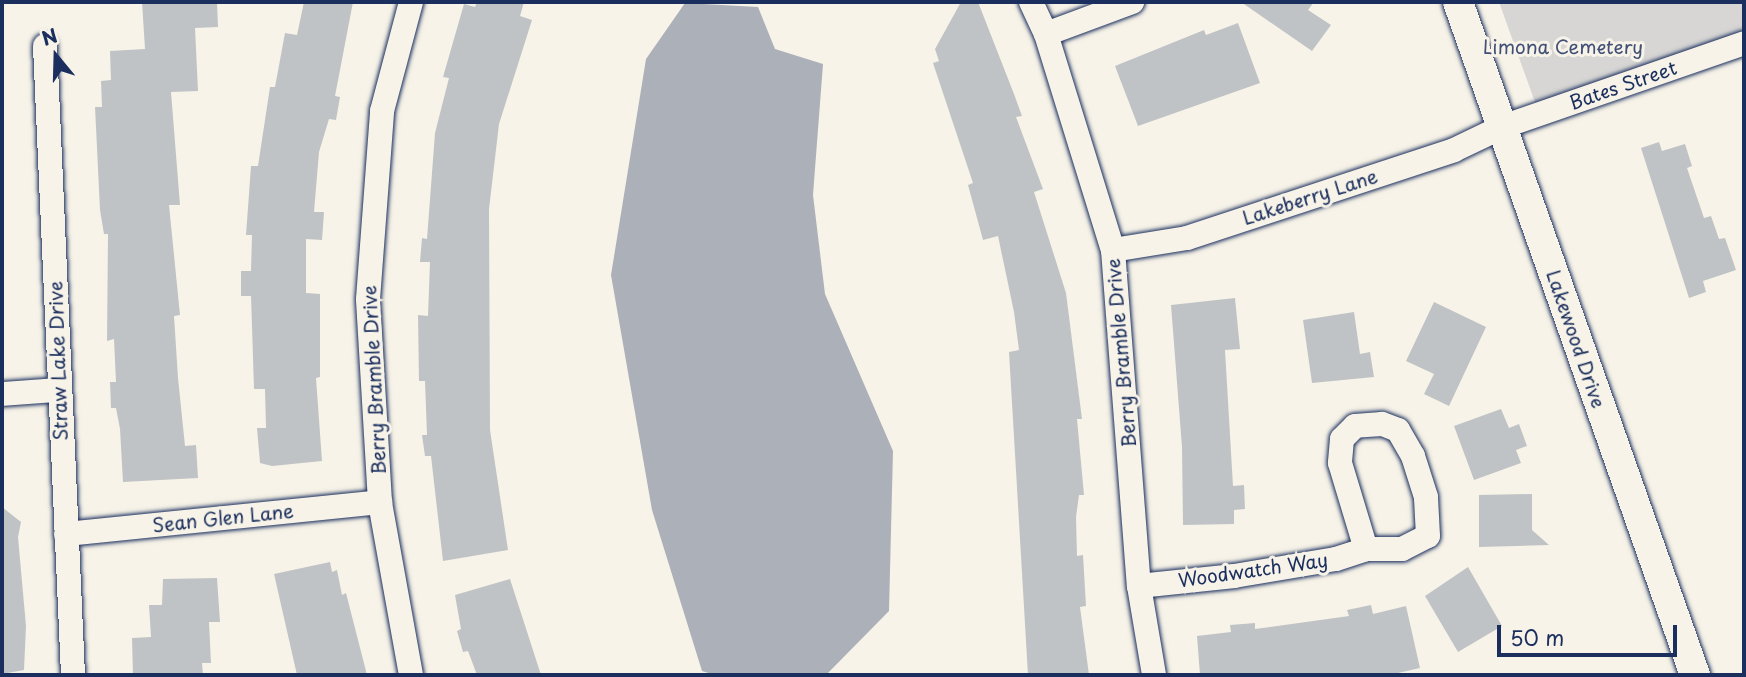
<!DOCTYPE html>
<html>
<head>
<meta charset="utf-8">
<style>
	body { margin:0 }
	#map { position:relative; width:1746px; height:677px; overflow:hidden; background:#f7f3e8; font-family:"Playpen Sans",sans-serif }
	div>[style] { position:absolute }
	.green>* { inset:0; background:#d7d6d4 }
	.water>* { inset:0; background:#acb0b9 }
	.building>* { inset:0; background:#c0c3c5 }
	.roads { filter:drop-shadow(0 0 2px #1b2f5e) drop-shadow(0 0 2px #1b2f5e) }
	.minor>* { height:24px; margin:-12px; padding:0 12px; transform-origin:12px; border-radius:12px; background:#f7f3e8 }
	.tertiary>* { height:30px; margin:-15px; padding:0 15px; transform-origin:15px; border-radius:15px; background:#f7f3e8 }
	span { translate:-50% -50%; white-space:nowrap; text-align:center; line-height:1.15; -webkit-text-stroke:6px #f7f3e8; paint-order:stroke }
	.park-label { font-size:19px; color:#415076 }
	.street-label { font-size:19px; color:#1b2f5e }
	.frame { position:absolute; inset:0; border:4px solid #1b2f5e; pointer-events:none }
	.north { position:absolute; left:21px; top:21px; width:70px; height:70px; -webkit-text-stroke:5px #f7f3e8; paint-order:stroke; rotate:341deg; font-size:19px; font-weight:700; line-height:28px; text-align:center; color:#1b2f5e }
	.north::after { content:''; display:block; margin:auto; width:24px; height:32px; background:#1b2f5e; clip-path:polygon(50% 0,100% 100%,50% 72%,0 100%) }
	.scale { position:absolute; left:1497px; top:625px; width:180px; height:32px; box-sizing:border-box; border:4px solid #1b2f5e; border-top:0; padding-left:9px; font-size:21px; line-height:24px; white-space:nowrap; color:#1b2f5e; -webkit-text-stroke:5px #f7f3e8; paint-order:stroke }
</style>
</head>
<body>
<div id="map">
	<div class="green">
		<div style="clip-path:polygon(1499px 2px,1744px 2px,1744px 32px,1536px 105px)"></div>
	</div>
	<div class="water">
		<div style="clip-path:polygon(685px 3px,758px 7px,775px 49px,823px 64px,813px 195px,825px 294px,893px 451px,889px 611px,826px 675px,715px 675px,702px 671px,652px 510px,611px 275px,646px 59px)"></div>
	</div>
	<div class="building">
		<div style="clip-path:polygon(142px 2px,217px 2px,218px 27px,195px 28px,198px 91px,171px 92px,180px 205px,169px 205px,180px 315px,174px 316px,178px 378px,185px 446px,196px 445px,198px 478px,123px 482px,120px 429px,116px 408px,111px 408px,110px 382px,116px 382px,114px 339px,107px 341px,108px 234px,104px 234px,100px 210px,95px 107px,102px 107px,101px 81px,111px 80px,110px 51px,145px 49px)"></div>
		<div style="clip-path:polygon(304px 2px,353px 2px,335px 96px,340px 97px,336px 120px,329px 119px,319px 152px,314px 212px,324px 212px,322px 240px,306px 239px,306px 293px,320px 294px,320px 377px,316px 378px,322px 461px,272px 466px,260px 463px,257px 428px,266px 428px,265px 389px,254px 389px,251px 296px,241px 296px,241px 271px,251px 271px,252px 235px,246px 235px,251px 166px,258px 166px,270px 87px,275px 87px,285px 33px,297px 35px)"></div>
		<div style="clip-path:polygon(477px 2px,524px 2px,520px 16px,532px 20px,499px 124px,489px 209px,490px 430px,508px 550px,443px 561px,431px 456px,425px 456px,422px 435px,427px 435px,425px 381px,419px 381px,418px 315px,428px 316px,430px 262px,420px 262px,422px 238px,427px 239px,435px 133px,449px 78px,443px 77px,464px 4px,475px 7px)"></div>
		<div style="clip-path:polygon(961px 2px,978px 2px,1014px 94px,1022px 116px,1016px 117px,1043px 189px,1034px 192px,1066px 293px,1082px 419px,1077px 419px,1084px 495px,1079px 495px,1076px 517px,1077px 556px,1083px 555px,1086px 606px,1080px 607px,1089px 675px,1028px 675px,1009px 352px,1019px 350px,1014px 312px,998px 236px,983px 240px,968px 185px,973px 183px,933px 63px,939px 61px,935px 49px)"></div>
		<div style="clip-path:polygon(1241px 2px,1314px 2px,1308px 10px,1331px 25px,1312px 51px)"></div>
		<div style="clip-path:polygon(1238px 23px,1260px 83px,1138px 126px,1115px 66px,1204px 30px,1206px 35px)"></div>
		<div style="clip-path:polygon(1659px 142px,1662px 151px,1685px 144px,1692px 166px,1687px 168px,1704px 218px,1711px 216px,1719px 239px,1725px 238px,1736px 270px,1703px 281px,1706px 292px,1689px 298px,1641px 148px)"></div>
		<div style="clip-path:polygon(1235px 298px,1240px 349px,1225px 350px,1233px 486px,1244px 485px,1245px 509px,1234px 510px,1234px 524px,1183px 525px,1182px 447px,1171px 305px)"></div>
		<div style="clip-path:polygon(1434px 302px,1486px 327px,1449px 406px,1424px 394px,1434px 374px,1406px 361px)"></div>
		<div style="clip-path:polygon(1354px 312px,1360px 354px,1370px 352px,1374px 377px,1312px 383px,1303px 320px)"></div>
		<div style="clip-path:polygon(1501px 409px,1509px 428px,1519px 424px,1527px 446px,1516px 450px,1521px 463px,1474px 480px,1454px 426px)"></div>
		<div style="clip-path:polygon(1532px 494px,1532px 530px,1549px 545px,1479px 547px,1479px 495px)"></div>
		<div style="clip-path:polygon(2px 507px,21px 522px,18px 537px,26px 626px,24px 670px,2px 674px)"></div>
		<div style="clip-path:polygon(330px 562px,332px 572px,337px 570px,342px 595px,346px 593px,367px 675px,297px 675px,274px 574px)"></div>
		<div style="clip-path:polygon(1468px 567px,1502px 626px,1458px 652px,1425px 596px)"></div>
		<div style="clip-path:polygon(217px 578px,220px 622px,209px 622px,211px 663px,202px 663px,203px 675px,133px 675px,132px 638px,151px 637px,149px 605px,162px 605px,163px 579px)"></div>
		<div style="clip-path:polygon(510px 579px,541px 675px,477px 675px,468px 651px,463px 652px,457px 631px,461px 629px,455px 595px)"></div>
		<div style="clip-path:polygon(1371px 605px,1373px 614px,1406px 606px,1420px 668px,1389px 675px,1200px 675px,1197px 636px,1231px 632px,1230px 625px,1255px 623px,1255px 629px,1349px 616px,1347px 610px)"></div>
	</div>
	<div class="roads">
		<div class="minor">
			<div style="left:1031px;top:2px;width:35px;rotate:65deg"></div>
			<div style="left:1046px;top:34px;width:226px;rotate:72.8deg"></div>
			<div style="left:1113px;top:250px;width:337px;rotate:85.6deg"></div>
			<div style="left:1139px;top:586px;width:90px;rotate:80.4deg"></div>
			<div style="left:1046px;top:34px;width:92px;rotate:-20.4deg"></div>
			<div style="left:45px;top:46px;width:630px;rotate:87.45deg"></div>
			<div style="left:1113px;top:250px;width:75px;rotate:-9.2deg"></div>
			<div style="left:1187px;top:238px;width:281px;rotate:-18.2deg"></div>
			<div style="left:1454px;top:150px;width:53px;rotate:-25.6deg"></div>
			<div style="left:1502px;top:127px;width:256px;rotate:-19.1deg"></div>
			<div style="left:2px;top:394px;width:55px;rotate:-4.2deg"></div>
			<div style="left:66px;top:534px;width:316px;rotate:-5.8deg"></div>
			<div style="left:1139px;top:586px;width:96px;rotate:-6deg"></div>
			<div style="left:1234px;top:576px;width:103px;rotate:-9.5deg"></div>
			<div style="left:1336px;top:559px;width:32px;rotate:-18deg"></div>
			<div style="left:1366px;top:549px;width:36px"></div>
			<div style="left:1402px;top:549px;width:29px;rotate:-27deg"></div>
			<div style="left:1428px;top:536px;width:39px;rotate:-93deg"></div>
			<div style="left:1426px;top:497px;width:43px;rotate:-107.6deg"></div>
			<div style="left:1413px;top:456px;width:30px;rotate:-120deg"></div>
			<div style="left:1398px;top:430px;width:17px;rotate:-159deg"></div>
			<div style="left:1382px;top:424px;width:27px;rotate:176deg"></div>
			<div style="left:1355px;top:426px;width:18px;rotate:135deg"></div>
			<div style="left:1342px;top:439px;width:24px;rotate:95deg"></div>
			<div style="left:1340px;top:463px;width:90px;rotate:73.2deg"></div>
			<div style="left:411px;top:675px;width:176px;rotate:-100.2deg"></div>
			<div style="left:380px;top:502px;width:203px;rotate:-93.4deg"></div>
			<div style="left:368px;top:299px;width:189px;rotate:-85.7deg"></div>
			<div style="left:382px;top:111px;width:113px;rotate:-75.1deg"></div>
		</div>
		<div class="tertiary">
			<div style="left:1458px;top:2px;width:714px;rotate:70.6deg"></div>
		</div>
	</div>
	<div class="park-label">
		<span style="left:1563px;top:47px">Limona Cemetery</span>
	</div>
	<div class="street-label">
		<span style="left:1623px;top:85px;rotate:-19deg">Bates Street</span>
		<span style="left:1310px;top:197px;rotate:-18deg">Lakeberry Lane</span>
		<span style="left:1576px;top:339px;rotate:71deg">Lakewood Drive</span>
		<span style="left:1121px;top:353px;rotate:-95deg">Berry Bramble Drive</span>
		<span style="left:58px;top:361px;rotate:-92deg">Straw Lake Drive</span>
		<span style="left:374px;top:380px;rotate:-93deg">Berry Bramble Drive</span>
		<span style="left:223px;top:518px;rotate:-6deg">Sean Glen Lane</span>
		<span style="left:1253px;top:570px;rotate:-8deg">Woodwatch Way</span>
	</div>
	<div class="frame"></div>
	<div class="north">N</div>
	<div class="scale">50 m</div>
</div>
</body>
</html>
